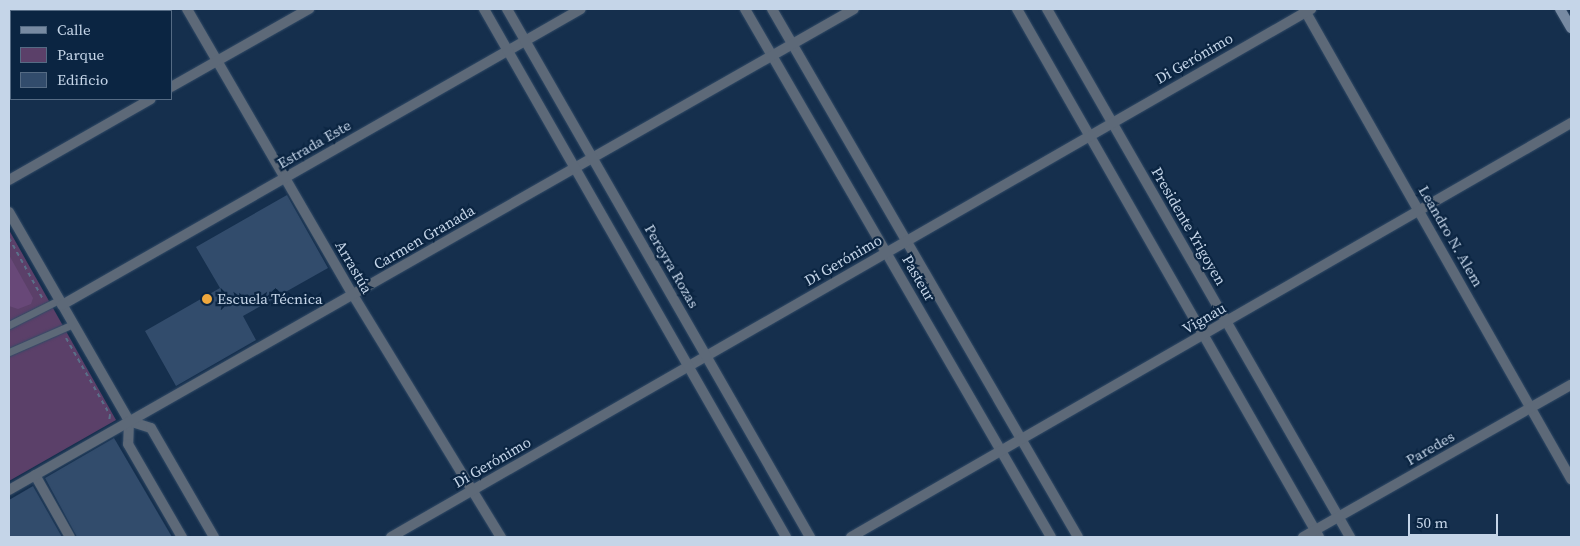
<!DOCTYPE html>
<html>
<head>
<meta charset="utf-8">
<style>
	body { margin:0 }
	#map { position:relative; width:1580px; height:546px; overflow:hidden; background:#152f4d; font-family:"Source Serif 4",serif }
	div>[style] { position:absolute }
	.green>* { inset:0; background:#5b4069 }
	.forest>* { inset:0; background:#684878 }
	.building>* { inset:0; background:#324c6c }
	.path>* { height:2px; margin-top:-1px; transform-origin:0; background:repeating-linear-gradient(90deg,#5a7089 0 4px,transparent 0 8px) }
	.roads { filter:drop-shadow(0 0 1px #314a66) drop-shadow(0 0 1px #314a66) }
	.service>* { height:7px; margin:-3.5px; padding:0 3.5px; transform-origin:3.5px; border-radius:3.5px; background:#5d6978 }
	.minor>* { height:10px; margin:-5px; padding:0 5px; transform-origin:5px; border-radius:5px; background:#5d6978 }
	.tertiary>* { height:10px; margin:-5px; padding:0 5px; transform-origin:5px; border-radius:5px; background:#5d6978 }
	.secondary>* { height:10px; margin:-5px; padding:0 5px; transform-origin:5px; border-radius:5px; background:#778aa2 }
	.dots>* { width:14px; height:14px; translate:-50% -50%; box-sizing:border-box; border:2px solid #0b2542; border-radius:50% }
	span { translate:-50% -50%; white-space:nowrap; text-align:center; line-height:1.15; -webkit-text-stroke:4.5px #0b2542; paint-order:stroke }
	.street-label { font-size:15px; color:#c5d5e8 }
	.poi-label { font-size:15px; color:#c5d5e8 }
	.left { translate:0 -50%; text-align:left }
	.frame { position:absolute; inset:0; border:10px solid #c5d5e8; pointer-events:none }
	.legend { position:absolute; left:10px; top:10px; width:162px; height:90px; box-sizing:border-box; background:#0b2542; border:1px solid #556b84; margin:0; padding:6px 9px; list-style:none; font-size:15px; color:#c5d5e8 }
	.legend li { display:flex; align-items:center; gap:10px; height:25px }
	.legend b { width:25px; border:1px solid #556b84 }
	.scale { position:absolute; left:1408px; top:514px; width:90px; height:22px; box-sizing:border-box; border:2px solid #c5d5e8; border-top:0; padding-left:6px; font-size:15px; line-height:18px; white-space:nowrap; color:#c5d5e8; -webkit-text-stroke:4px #0b2542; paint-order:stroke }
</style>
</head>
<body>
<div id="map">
	<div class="green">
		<div style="clip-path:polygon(9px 230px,116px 420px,9px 481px)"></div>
	</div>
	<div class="forest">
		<div style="clip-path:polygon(9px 255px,33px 298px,31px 304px,18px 309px,9px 306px)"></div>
	</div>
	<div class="building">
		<div style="clip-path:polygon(287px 195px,328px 268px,243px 316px,256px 340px,176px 386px,145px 331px,220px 288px,196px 247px)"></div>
		<div style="clip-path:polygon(114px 438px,131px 467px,172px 537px,77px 537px,45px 478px)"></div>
		<div style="clip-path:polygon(33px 486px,62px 537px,9px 537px,9px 500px)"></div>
	</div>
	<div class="path">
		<div style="left:9px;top:238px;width:70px;rotate:60.9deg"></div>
		<div style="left:66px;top:338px;width:89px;rotate:60.3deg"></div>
		<div style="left:110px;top:415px;width:6px;rotate:99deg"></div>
	</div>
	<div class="roads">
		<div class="service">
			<div style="left:9px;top:325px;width:56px;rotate:-26.6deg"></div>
			<div style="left:9px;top:352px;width:70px;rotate:-23.6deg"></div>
		</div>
		<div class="minor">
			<div style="left:187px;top:9px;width:331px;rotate:59.9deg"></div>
			<div style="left:353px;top:295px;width:284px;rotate:58.6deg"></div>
			<div style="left:745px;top:9px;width:610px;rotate:59.91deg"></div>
			<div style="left:772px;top:9px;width:610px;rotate:59.91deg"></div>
			<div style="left:1017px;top:9px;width:608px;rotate:60.23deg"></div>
			<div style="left:1047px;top:9px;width:609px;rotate:60.15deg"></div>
			<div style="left:1304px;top:9px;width:541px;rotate:60.4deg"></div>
			<div style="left:26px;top:11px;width:4px;rotate:-27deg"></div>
			<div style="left:9px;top:21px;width:2px;rotate:-27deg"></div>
			<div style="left:171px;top:87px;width:159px;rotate:-29.5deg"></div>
			<div style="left:9px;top:180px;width:163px;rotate:-29.7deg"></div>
			<div style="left:9px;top:212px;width:241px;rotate:60.1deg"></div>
			<div style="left:129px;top:421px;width:23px;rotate:92deg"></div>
			<div style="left:128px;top:444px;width:108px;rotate:59.9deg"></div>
			<div style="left:62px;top:305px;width:597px;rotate:-29.7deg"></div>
			<div style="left:129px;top:421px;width:23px;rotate:18deg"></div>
			<div style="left:151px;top:428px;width:126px;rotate:60deg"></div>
			<div style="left:35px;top:475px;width:71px;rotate:60.6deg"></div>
			<div style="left:9px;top:490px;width:972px;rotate:-29.65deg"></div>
			<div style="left:391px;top:537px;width:1061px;rotate:-29.85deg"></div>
			<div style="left:851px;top:537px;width:831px;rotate:-29.9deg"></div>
			<div style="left:1303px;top:537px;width:308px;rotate:-29.6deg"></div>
		</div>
		<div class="tertiary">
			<div style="left:484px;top:9px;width:608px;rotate:60.23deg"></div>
			<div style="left:507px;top:9px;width:609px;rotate:60.15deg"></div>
		</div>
		<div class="secondary">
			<div style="left:1560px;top:9px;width:22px;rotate:60deg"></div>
		</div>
	</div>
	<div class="dots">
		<div style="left:207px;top:299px;background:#eea73d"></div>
	</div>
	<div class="street-label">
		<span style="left:1194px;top:58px;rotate:-30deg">Di Gerónimo</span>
		<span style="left:314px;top:144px;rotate:-30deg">Estrada Este</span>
		<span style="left:1189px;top:226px;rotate:60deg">Presidente Yrigoyen</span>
		<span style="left:1451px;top:236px;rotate:60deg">Leandro N. Alem</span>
		<span style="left:424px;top:237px;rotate:-30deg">Carmen Granada</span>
		<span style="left:843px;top:260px;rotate:-30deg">Di Gerónimo</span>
		<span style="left:672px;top:266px;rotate:60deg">Pereyra Rozas</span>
		<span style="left:354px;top:267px;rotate:60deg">Arrastúa</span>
		<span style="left:919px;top:278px;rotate:60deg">Pasteur</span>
		<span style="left:1204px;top:318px;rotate:-30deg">Vignau</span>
		<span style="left:1430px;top:448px;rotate:-30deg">Paredes</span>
		<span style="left:492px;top:462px;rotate:-30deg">Di Gerónimo</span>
	</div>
	<div class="poi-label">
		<span class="left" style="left:217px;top:299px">Escuela Técnica</span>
	</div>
	<div class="frame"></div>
	<ul class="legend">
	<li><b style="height:6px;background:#778aa2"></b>Calle</li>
	<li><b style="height:14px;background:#5b4069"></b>Parque</li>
	<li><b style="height:14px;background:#324c6c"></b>Edificio</li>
	</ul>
	<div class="scale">50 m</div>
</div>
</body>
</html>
